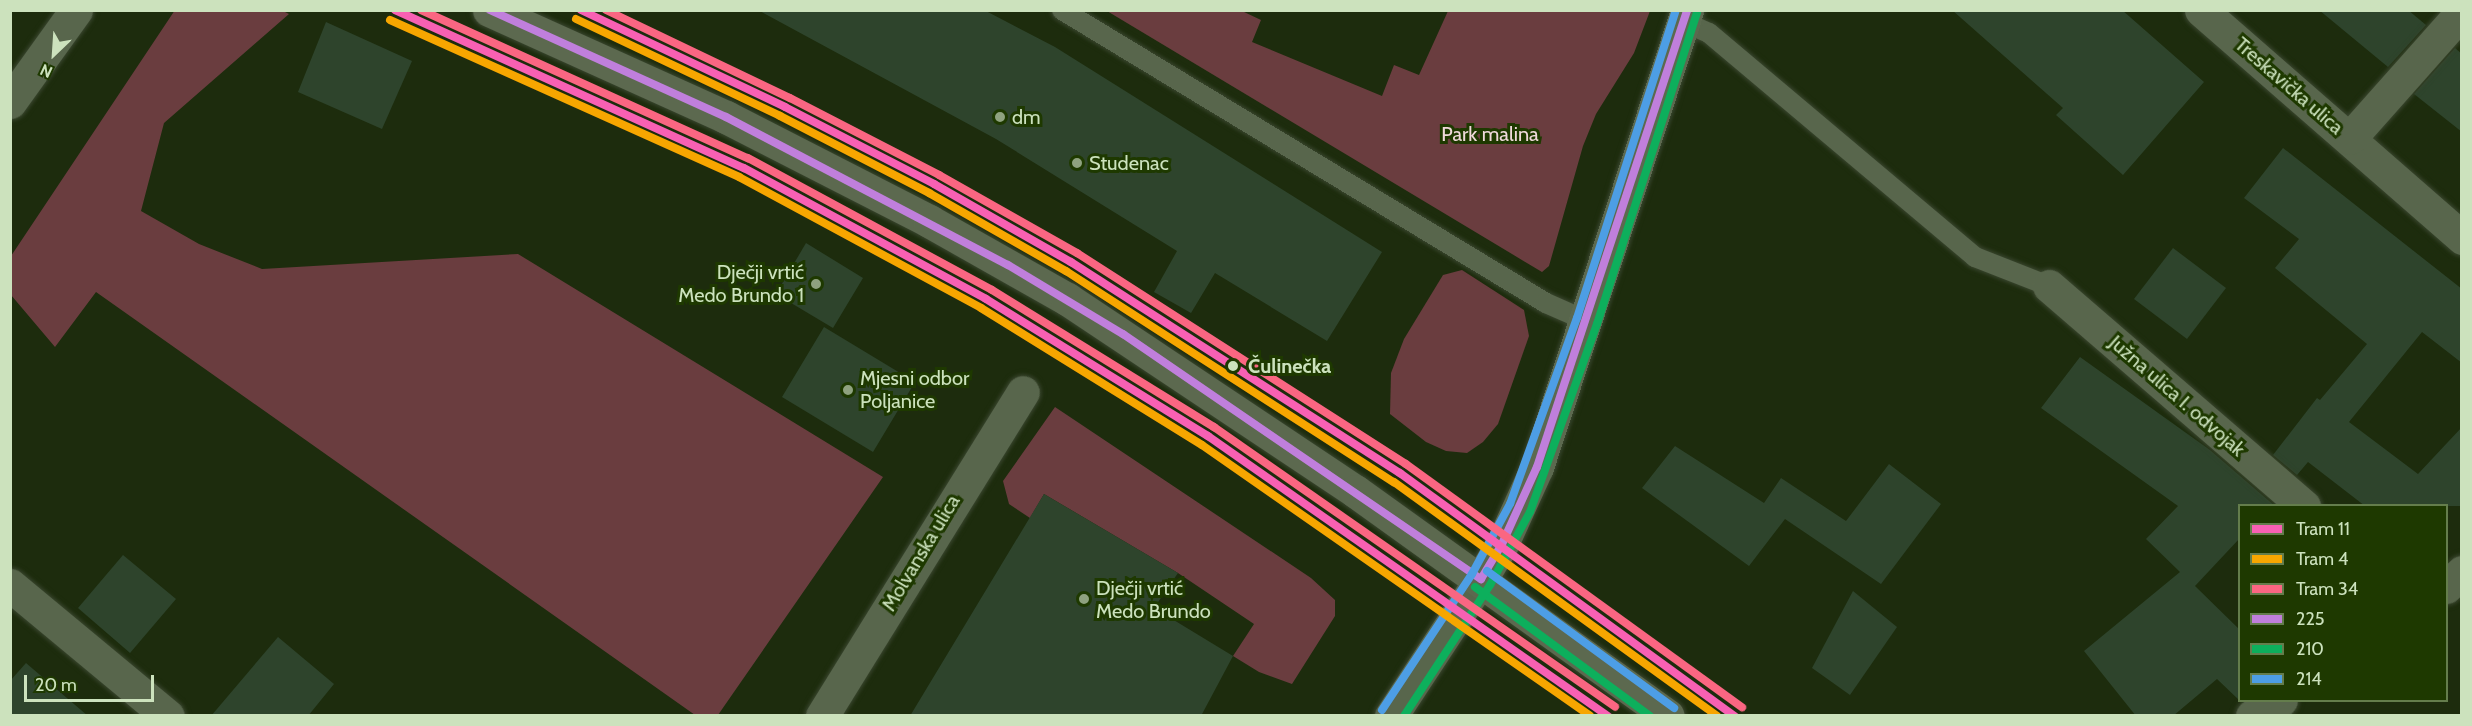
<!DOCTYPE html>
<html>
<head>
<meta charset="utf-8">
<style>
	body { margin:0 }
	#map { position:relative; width:2472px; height:726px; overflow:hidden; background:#1d2c0d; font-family:Cabin,sans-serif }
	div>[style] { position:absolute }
	.green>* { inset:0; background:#6a3d3f }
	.building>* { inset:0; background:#2e442c }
	.roads { filter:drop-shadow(0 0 2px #3a462f) drop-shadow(0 0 2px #3a462f) }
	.service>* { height:20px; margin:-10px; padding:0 10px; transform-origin:10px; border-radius:10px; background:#58664c }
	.minor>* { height:33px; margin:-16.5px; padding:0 16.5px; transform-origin:16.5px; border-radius:16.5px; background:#58664c }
	.tertiary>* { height:33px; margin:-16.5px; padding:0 16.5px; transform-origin:16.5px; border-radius:16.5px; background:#58664c }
	.secondary>* { height:33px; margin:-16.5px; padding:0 16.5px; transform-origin:16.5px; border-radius:16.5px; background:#5c694f }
	.bus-1>* { height:8px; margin:-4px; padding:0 4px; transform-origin:4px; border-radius:4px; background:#c07fdc }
	.bus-2>* { height:8px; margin:-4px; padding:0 4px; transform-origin:4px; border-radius:4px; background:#0daf5c }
	.bus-3>* { height:8px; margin:-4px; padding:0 4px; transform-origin:4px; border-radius:4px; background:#4d9ee5 }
	.tram-1>* { height:8px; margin:-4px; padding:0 4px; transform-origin:4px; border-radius:4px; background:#f860b3 }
	.tram-2>* { height:8px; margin:-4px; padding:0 4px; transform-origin:4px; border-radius:4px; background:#f7a600 }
	.tram-3>* { height:8px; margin:-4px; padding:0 4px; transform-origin:4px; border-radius:4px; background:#fa6682 }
	.dots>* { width:16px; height:16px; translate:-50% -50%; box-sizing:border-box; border:3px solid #1e3900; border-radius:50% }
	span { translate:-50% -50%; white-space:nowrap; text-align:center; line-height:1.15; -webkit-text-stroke:6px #1e3900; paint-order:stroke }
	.street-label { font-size:20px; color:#cce2bd }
	.poi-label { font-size:20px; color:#cce2bd }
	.left { translate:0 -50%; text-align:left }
	.right { translate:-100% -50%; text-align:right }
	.park-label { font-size:20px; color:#f0d9db }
	.stop-label { font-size:20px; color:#cce2bd; font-weight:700 }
	.frame { position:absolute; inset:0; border:12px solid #cce2bd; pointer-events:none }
	.legend { position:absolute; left:2238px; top:504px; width:210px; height:198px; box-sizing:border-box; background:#1e3900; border:2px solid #647d4c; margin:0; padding:8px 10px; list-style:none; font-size:18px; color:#cce2bd }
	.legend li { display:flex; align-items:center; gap:12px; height:30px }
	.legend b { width:30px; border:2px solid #647d4c }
	.north { position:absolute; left:24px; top:24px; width:60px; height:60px; -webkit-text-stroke:4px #1e3900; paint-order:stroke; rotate:205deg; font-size:16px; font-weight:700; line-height:24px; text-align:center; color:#cce2bd }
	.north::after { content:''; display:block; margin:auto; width:21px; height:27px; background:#cce2bd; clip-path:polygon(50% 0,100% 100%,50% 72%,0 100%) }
	.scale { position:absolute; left:24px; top:675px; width:130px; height:27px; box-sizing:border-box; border:3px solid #cce2bd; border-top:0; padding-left:8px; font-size:18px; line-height:21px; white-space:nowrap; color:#cce2bd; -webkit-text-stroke:4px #1e3900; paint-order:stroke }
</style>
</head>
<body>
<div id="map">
	<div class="green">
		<div style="clip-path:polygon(175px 10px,281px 10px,289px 14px,164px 123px,141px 211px,199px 244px,262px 269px,518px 254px,883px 477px,718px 715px,695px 715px,96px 292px,55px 347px,11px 295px,11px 256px)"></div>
		<div style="clip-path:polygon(1107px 11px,1242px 11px,1261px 20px,1252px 42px,1382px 96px,1394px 65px,1419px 75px,1448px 11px,1650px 11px,1634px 53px,1596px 114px,1583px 146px,1549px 266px,1542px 272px)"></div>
		<div style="clip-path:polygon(1462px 270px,1524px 310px,1529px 336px,1498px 424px,1483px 442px,1467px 453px,1446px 451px,1426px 442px,1390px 414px,1391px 373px,1404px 339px,1443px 275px)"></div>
		<div style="clip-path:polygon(1055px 407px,1311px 578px,1335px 600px,1335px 616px,1292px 684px,1259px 672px,1233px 656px,1254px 624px,1178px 573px,1044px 494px,1030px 518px,1009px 504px,1003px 481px)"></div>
	</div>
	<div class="building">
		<div style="clip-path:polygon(758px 10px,984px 10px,1055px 47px,1382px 252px,1327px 341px,1215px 273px,1191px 313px,1154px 292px,1177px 251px,996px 139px)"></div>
		<div style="clip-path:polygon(1952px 10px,2122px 10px,2204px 82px,2123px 175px,2056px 115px,2063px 108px)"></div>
		<div style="clip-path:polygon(2319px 10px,2408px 10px,2426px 25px,2388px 67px)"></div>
		<div style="clip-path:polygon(326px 22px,412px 61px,382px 129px,298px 92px)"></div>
		<div style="clip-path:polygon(2455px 48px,2462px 54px,2462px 132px,2414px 94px)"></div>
		<div style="clip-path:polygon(2283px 148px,2462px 289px,2462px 363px,2422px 332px,2349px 422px,2418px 474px,2462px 427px,2462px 506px,2365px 506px,2308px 462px,2297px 475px,2273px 455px,2317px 398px,2320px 400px,2367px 344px,2275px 268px,2299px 239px,2244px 198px)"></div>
		<div style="clip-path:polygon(806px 243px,863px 278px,833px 328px,776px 294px)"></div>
		<div style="clip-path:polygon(2173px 248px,2226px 288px,2187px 339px,2134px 299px)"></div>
		<div style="clip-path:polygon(824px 327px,915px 382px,873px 452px,782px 397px)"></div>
		<div style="clip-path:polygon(2080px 357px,2210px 450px,2275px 506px,2240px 506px,2240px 538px,2195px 586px,2240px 630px,2240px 701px,2217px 679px,2173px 716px,2136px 716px,2084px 651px,2180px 572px,2146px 539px,2178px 506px,2041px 408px)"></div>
		<div style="clip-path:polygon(1675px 446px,1764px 503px,1781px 478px,1846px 521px,1889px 464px,1941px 504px,1881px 584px,1785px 519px,1749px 566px,1642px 488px)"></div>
		<div style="clip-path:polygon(1044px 494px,1178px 573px,1154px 608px,1233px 656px,1201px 716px,910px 716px)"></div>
		<div style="clip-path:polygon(123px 555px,176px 599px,130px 653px,78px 608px)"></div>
		<div style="clip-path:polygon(1853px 591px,1897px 627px,1850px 695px,1812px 668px)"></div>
		<div style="clip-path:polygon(278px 637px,334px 684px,308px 716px,211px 716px)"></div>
		<div style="clip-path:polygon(26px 663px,88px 716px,10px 716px,10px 681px)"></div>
	</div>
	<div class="roads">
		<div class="service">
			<div style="left:1062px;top:10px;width:566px;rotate:31.19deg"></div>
			<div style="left:1546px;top:303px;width:45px;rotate:23.7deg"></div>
			<div style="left:1684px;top:22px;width:27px;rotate:24deg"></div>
			<div style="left:1709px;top:33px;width:348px;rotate:40.1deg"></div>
			<div style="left:1975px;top:257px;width:79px;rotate:21.4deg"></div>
		</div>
		<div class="minor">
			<div style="left:2201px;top:10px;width:347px;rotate:41.1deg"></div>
			<div style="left:10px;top:102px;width:113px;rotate:-54.3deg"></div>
			<div style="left:2350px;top:138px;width:169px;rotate:-48.4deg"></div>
			<div style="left:2049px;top:286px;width:337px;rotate:40.8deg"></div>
			<div style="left:10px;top:585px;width:205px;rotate:39.7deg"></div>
			<div style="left:2446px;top:587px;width:22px;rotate:-43deg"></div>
			<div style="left:822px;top:716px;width:381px;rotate:-58.2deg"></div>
			<div style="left:2252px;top:716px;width:33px;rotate:-29deg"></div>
		</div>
		<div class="tertiary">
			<div style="left:1391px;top:716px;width:164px;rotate:-56.7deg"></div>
		</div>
		<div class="secondary">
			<div style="left:489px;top:10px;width:260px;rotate:24.3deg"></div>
			<div style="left:726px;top:117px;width:228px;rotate:27.1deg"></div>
			<div style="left:929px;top:221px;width:159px;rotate:29.5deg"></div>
			<div style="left:1067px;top:299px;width:346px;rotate:33.7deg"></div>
			<div style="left:1355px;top:491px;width:385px;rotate:35.7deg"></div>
			<div style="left:1481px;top:579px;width:41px;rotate:-59deg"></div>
			<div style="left:1502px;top:544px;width:85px;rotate:-65.6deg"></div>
			<div style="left:1537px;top:467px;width:481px;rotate:-71.8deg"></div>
		</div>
	</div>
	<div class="bus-1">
		<div style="left:490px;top:10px;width:259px;rotate:24.4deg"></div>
		<div style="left:726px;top:117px;width:318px;rotate:27.7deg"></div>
		<div style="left:1008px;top:265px;width:134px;rotate:31deg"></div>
		<div style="left:1123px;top:334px;width:434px;rotate:34.4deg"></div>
		<div style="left:1481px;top:579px;width:41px;rotate:-59deg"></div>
		<div style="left:1502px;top:544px;width:85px;rotate:-65.6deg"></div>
		<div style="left:1537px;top:467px;width:481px;rotate:-71.8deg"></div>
	</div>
	<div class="bus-2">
		<div style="left:1475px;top:587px;width:217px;rotate:36.4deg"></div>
		<div style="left:1404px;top:716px;width:157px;rotate:-56.7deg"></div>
		<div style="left:1490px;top:585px;width:83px;rotate:-61.3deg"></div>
		<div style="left:1530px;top:512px;width:200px;rotate:-70.4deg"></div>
		<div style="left:1597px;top:324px;width:327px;rotate:-72.2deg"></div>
	</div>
	<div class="bus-3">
		<div style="left:1487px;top:571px;width:232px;rotate:36.2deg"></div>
		<div style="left:1382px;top:710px;width:163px;rotate:-56.5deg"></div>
		<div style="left:1472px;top:574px;width:80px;rotate:-61.5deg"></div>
		<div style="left:1510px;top:504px;width:198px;rotate:-70.2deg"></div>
		<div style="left:1577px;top:318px;width:324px;rotate:-72.2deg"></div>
	</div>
	<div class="tram-1">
		<div style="left:395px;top:10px;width:383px;rotate:24.4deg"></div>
		<div style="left:744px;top:168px;width:275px;rotate:28.4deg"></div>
		<div style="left:986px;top:299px;width:261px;rotate:31.7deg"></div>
		<div style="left:1208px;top:436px;width:488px;rotate:35deg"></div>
		<div style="left:581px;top:10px;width:226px;rotate:25.4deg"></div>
		<div style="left:785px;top:107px;width:168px;rotate:27.3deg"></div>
		<div style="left:934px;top:184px;width:158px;rotate:29.7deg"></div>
		<div style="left:1071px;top:262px;width:391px;rotate:32.7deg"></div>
		<div style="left:1400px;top:473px;width:414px;rotate:36deg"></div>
	</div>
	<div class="tram-2">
		<div style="left:576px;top:19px;width:226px;rotate:25.4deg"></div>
		<div style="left:780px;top:116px;width:168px;rotate:27.3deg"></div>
		<div style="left:929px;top:193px;width:158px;rotate:29.7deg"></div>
		<div style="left:1066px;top:271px;width:390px;rotate:32.8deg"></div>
		<div style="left:1394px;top:482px;width:399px;rotate:35.9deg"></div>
		<div style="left:390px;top:20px;width:383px;rotate:24.2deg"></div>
		<div style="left:739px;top:177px;width:275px;rotate:28.4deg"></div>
		<div style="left:981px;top:308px;width:260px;rotate:31.8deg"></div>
		<div style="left:1202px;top:445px;width:473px;rotate:34.9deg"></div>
	</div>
	<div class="tram-3">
		<div style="left:421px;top:10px;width:359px;rotate:24.4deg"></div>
		<div style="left:748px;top:158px;width:277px;rotate:28.4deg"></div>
		<div style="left:992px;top:290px;width:261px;rotate:31.7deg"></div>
		<div style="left:1214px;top:427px;width:489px;rotate:34.9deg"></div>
		<div style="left:606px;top:10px;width:204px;rotate:25.6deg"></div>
		<div style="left:790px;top:98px;width:168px;rotate:27.3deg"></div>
		<div style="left:939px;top:175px;width:159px;rotate:29.5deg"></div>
		<div style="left:1077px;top:253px;width:391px;rotate:32.7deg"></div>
		<div style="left:1406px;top:464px;width:415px;rotate:35.9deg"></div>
	</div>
	<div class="dots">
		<div style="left:1000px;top:117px;background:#8fa27f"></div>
		<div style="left:1077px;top:163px;background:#8fa27f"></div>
		<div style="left:816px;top:284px;background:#8fa27f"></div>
		<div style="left:1233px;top:366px;background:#cce2bd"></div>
		<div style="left:848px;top:390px;background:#8fa27f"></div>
		<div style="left:1084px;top:599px;background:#8fa27f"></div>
	</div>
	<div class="street-label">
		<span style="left:2289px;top:86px;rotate:41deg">Treskavička ulica</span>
		<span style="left:2177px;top:396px;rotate:41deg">Južna ulica I. odvojak</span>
		<span style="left:921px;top:553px;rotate:-59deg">Molvanska ulica</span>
	</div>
	<div class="poi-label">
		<span class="left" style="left:1012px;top:117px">dm</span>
		<span class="left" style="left:1089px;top:163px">Studenac</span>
		<span class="right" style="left:804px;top:284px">Dječji vrtić<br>Medo Brundo 1</span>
		<span class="left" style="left:860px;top:390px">Mjesni odbor<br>Poljanice</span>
		<span class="left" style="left:1096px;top:600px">Dječji vrtić<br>Medo Brundo</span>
	</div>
	<div class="park-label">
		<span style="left:1490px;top:134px">Park malina</span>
	</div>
	<div class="stop-label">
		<span class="left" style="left:1248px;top:366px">Čulinečka</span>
	</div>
	<div class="frame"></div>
	<ul class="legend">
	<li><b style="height:8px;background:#f860b3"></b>Tram 11</li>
	<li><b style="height:8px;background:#f7a600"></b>Tram 4</li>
	<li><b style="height:8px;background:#fa6682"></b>Tram 34</li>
	<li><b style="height:8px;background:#c07fdc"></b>225</li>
	<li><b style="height:8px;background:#0daf5c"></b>210</li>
	<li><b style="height:8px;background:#4d9ee5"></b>214</li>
	</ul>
	<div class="north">N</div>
	<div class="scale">20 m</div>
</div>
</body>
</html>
